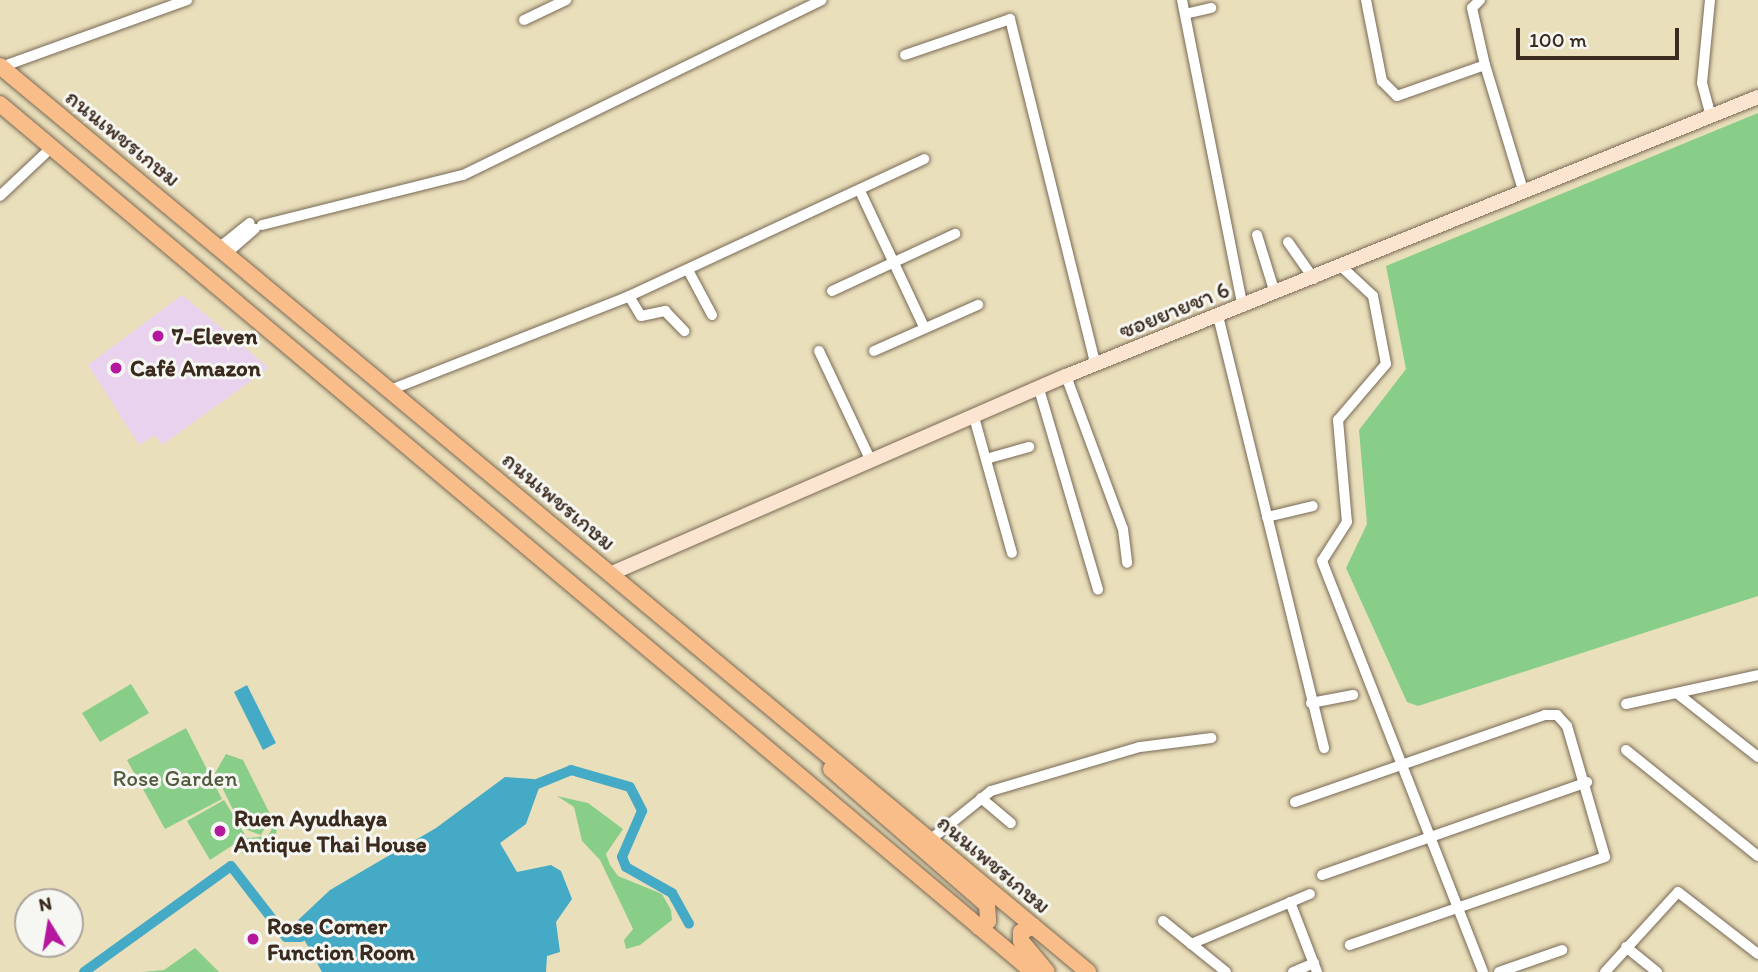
<!DOCTYPE html>
<html>
<head>
<meta charset="utf-8">
<style>
	body { margin:0 }
	#map { position:relative; width:1758px; height:972px; overflow:hidden; background:#eadfbb; font-family:Itim,"Playpen Sans Thai",sans-serif }
	div>[style] { position:absolute }
	.built>* { inset:0; background:#e8d2ee }
	.green>* { inset:0; background:#89ce88 }
	.water>* { inset:0; background:#45aac5 }
	.canal>* { height:10px; margin:-5px; padding:0 5px; transform-origin:5px; border-radius:5px; background:#45aac5 }
	.roads { filter:drop-shadow(0 0 2px #786955) drop-shadow(0 0 2px #786955) }
	.street>* { height:10px; margin:-5px; padding:0 5px; transform-origin:5px; border-radius:5px; background:#fff }
	.secondary>* { height:14px; margin:-7px; padding:0 7px; transform-origin:7px; border-radius:7px; background:#fce5d0 }
	.primary>* { height:16px; margin:-8px; padding:0 8px; transform-origin:8px; border-radius:8px; background:#f8bd89 }
	.dots>* { width:19px; height:19px; translate:-50% -50%; box-sizing:border-box; border:4px solid #f6f6f2; border-radius:50% }
	span { translate:-50% -50%; white-space:nowrap; text-align:center; line-height:1.15; -webkit-text-stroke:6px #f6f6f2; paint-order:stroke }
	.street-label { font-size:23px; color:#3b2a1e }
	.poi-label { font-size:23px; color:#3b2a1e; font-weight:700 }
	.left { translate:0 -50%; text-align:left }
	.park-label { font-size:23px; color:#525b3e }
	.north { position:absolute; left:14px; top:888px; width:70px; height:70px; box-sizing:border-box; background:#f6f6f2; border:2px solid #aba49d; border-radius:50%; rotate:349deg; font-size:19px; font-weight:700; line-height:28px; text-align:center; color:#3b2a1e }
	.north::after { content:''; display:block; margin:auto; width:24px; height:32px; background:#b5179e; clip-path:polygon(50% 0,100% 100%,50% 72%,0 100%) }
	.scale { position:absolute; left:1516px; top:28px; width:163px; height:32px; box-sizing:border-box; border:4px solid #3b2a1e; border-top:0; padding-left:9px; font-size:21px; line-height:24px; white-space:nowrap; color:#3b2a1e; -webkit-text-stroke:5px #f6f6f2; paint-order:stroke }
</style>
</head>
<body>
<div id="map">
	<div class="built">
		<div style="clip-path:polygon(182px 295px,269px 368px,162px 445px,155px 435px,139px 445px,88px 365px)"></div>
	</div>
	<div class="green">
		<div style="clip-path:polygon(1758px 113px,1758px 596px,1418px 706px,1407px 702px,1346px 568px,1367px 524px,1359px 430px,1406px 369px,1386px 266px)"></div>
		<div style="clip-path:polygon(131px 684px,149px 713px,100px 742px,82px 713px)"></div>
		<div style="clip-path:polygon(186px 728px,222px 799px,165px 829px,127px 760px)"></div>
		<div style="clip-path:polygon(226px 754px,243px 760px,271px 816px,261px 835px,242px 828px,215px 773px)"></div>
		<div style="clip-path:polygon(557px 796px,588px 803px,623px 829px,606px 854px,610px 865px,618px 876px,662px 894px,671px 910px,672px 920px,640px 945px,626px 949px,624px 940px,633px 929px,600px 860px,582px 841px,574px 807px)"></div>
		<div style="clip-path:polygon(224px 800px,247px 838px,268px 836px,279px 815px,276px 834px,243px 854px,236px 843px,210px 860px,187px 821px)"></div>
		<div style="clip-path:polygon(195px 948px,219px 972px,142px 972px,164px 970px)"></div>
	</div>
	<div class="water">
		<div style="clip-path:polygon(247px 685px,276px 743px,263px 750px,234px 692px)"></div>
		<div style="clip-path:polygon(505px 777px,534px 779px,539px 788px,526px 824px,500px 843px,517px 872px,551px 865px,561px 871px,572px 899px,556px 922px,560px 952px,547px 956px,546px 972px,322px 972px,295px 923px,330px 890px,436px 828px)"></div>
	</div>
	<div class="canal">
		<div style="left:537px;top:784px;width:37px;rotate:-22deg"></div>
		<div style="left:571px;top:770px;width:61px;rotate:16.1deg"></div>
		<div style="left:630px;top:787px;width:27px;rotate:63deg"></div>
		<div style="left:642px;top:811px;width:50px;rotate:113.5deg"></div>
		<div style="left:622px;top:857px;width:11px;rotate:68deg"></div>
		<div style="left:626px;top:867px;width:53px;rotate:29.5deg"></div>
		<div style="left:672px;top:893px;width:35px;rotate:61deg"></div>
		<div style="left:84px;top:972px;width:181px;rotate:-35.8deg"></div>
		<div style="left:231px;top:866px;width:90px;rotate:52.2deg"></div>
		<div style="left:286px;top:937px;width:15px"></div>
	</div>
	<div class="roads">
		<div class="street">
			<div style="left:1182px;top:0;width:313px;rotate:78.8deg"></div>
			<div style="left:1366px;top:0;width:83px;rotate:78.8deg"></div>
			<div style="left:1382px;top:81px;width:21px;rotate:45deg"></div>
			<div style="left:1397px;top:96px;width:93px;rotate:-19.4deg"></div>
			<div style="left:1485px;top:65px;width:134px;rotate:73.1deg"></div>
			<div style="left:1480px;top:0;width:11px;rotate:135deg"></div>
			<div style="left:1472px;top:8px;width:58px;rotate:77.2deg"></div>
			<div style="left:1710px;top:0;width:83px;rotate:95.5deg"></div>
			<div style="left:1702px;top:83px;width:35px;rotate:75deg"></div>
			<div style="left:1185px;top:14px;width:27px;rotate:-13deg"></div>
			<div style="left:524px;top:20px;width:47px;rotate:-25.5deg"></div>
			<div style="left:905px;top:55px;width:111px;rotate:-18.9deg"></div>
			<div style="left:1010px;top:19px;width:357px;rotate:76.1deg"></div>
			<div style="left:1px;top:67px;width:198px;rotate:-19.8deg"></div>
			<div style="left:860px;top:191px;width:150px;rotate:64.8deg"></div>
			<div style="left:0;top:196px;width:70px;rotate:-43.3deg"></div>
			<div style="left:262px;top:225px;width:207px;rotate:-14deg"></div>
			<div style="left:463px;top:175px;width:399px;rotate:-26deg"></div>
			<div style="left:1257px;top:235px;width:61px;rotate:72.8deg"></div>
			<div style="left:1288px;top:242px;width:45px;rotate:54.9deg"></div>
			<div style="left:220px;top:247px;width:38px;rotate:-39deg"></div>
			<div style="left:227px;top:253px;width:37px;rotate:-41deg"></div>
			<div style="left:1343px;top:268px;width:41px;rotate:43deg"></div>
			<div style="left:1373px;top:296px;width:69px;rotate:79.2deg"></div>
			<div style="left:1386px;top:364px;width:74px;rotate:130.6deg"></div>
			<div style="left:1338px;top:420px;width:102px;rotate:85deg"></div>
			<div style="left:1347px;top:522px;width:46px;rotate:122.7deg"></div>
			<div style="left:1322px;top:561px;width:441px;rotate:68.6deg"></div>
			<div style="left:688px;top:270px;width:51px;rotate:61.9deg"></div>
			<div style="left:832px;top:291px;width:136px;rotate:-24.9deg"></div>
			<div style="left:629px;top:296px;width:23px;rotate:59deg"></div>
			<div style="left:641px;top:316px;width:25px;rotate:-12deg"></div>
			<div style="left:665px;top:311px;width:28px;rotate:46deg"></div>
			<div style="left:1218px;top:316px;width:445px;rotate:76.2deg"></div>
			<div style="left:819px;top:351px;width:119px;rotate:64.7deg"></div>
			<div style="left:874px;top:351px;width:114px;rotate:-23.9deg"></div>
			<div style="left:1066px;top:376px;width:163px;rotate:69.6deg"></div>
			<div style="left:1123px;top:529px;width:34px;rotate:83deg"></div>
			<div style="left:1039px;top:389px;width:209px;rotate:73.6deg"></div>
			<div style="left:390px;top:390px;width:252px;rotate:-21.4deg"></div>
			<div style="left:625px;top:298px;width:330px;rotate:-24.9deg"></div>
			<div style="left:974px;top:417px;width:141px;rotate:74.4deg"></div>
			<div style="left:986px;top:459px;width:45px;rotate:-15.6deg"></div>
			<div style="left:1267px;top:517px;width:47px;rotate:-13.4deg"></div>
			<div style="left:1678px;top:694px;width:102px;rotate:38.2deg"></div>
			<div style="left:1311px;top:703px;width:43px;rotate:-10.8deg"></div>
			<div style="left:1626px;top:704px;width:135px;rotate:-12.4deg"></div>
			<div style="left:1626px;top:750px;width:169px;rotate:38.8deg"></div>
			<div style="left:981px;top:798px;width:39px;rotate:40deg"></div>
			<div style="left:1295px;top:802px;width:265px;rotate:-19.2deg"></div>
			<div style="left:1545px;top:715px;width:12px"></div>
			<div style="left:1557px;top:715px;width:15px;rotate:48deg"></div>
			<div style="left:1567px;top:726px;width:136px;rotate:73.8deg"></div>
			<div style="left:1605px;top:857px;width:270px;rotate:161deg"></div>
			<div style="left:930px;top:840px;width:78px;rotate:-38.8deg"></div>
			<div style="left:991px;top:791px;width:155px;rotate:-16.5deg"></div>
			<div style="left:1140px;top:747px;width:72px;rotate:-7.2deg"></div>
			<div style="left:1322px;top:875px;width:281px;rotate:-19.3deg"></div>
			<div style="left:1290px;top:902px;width:75px;rotate:68.9deg"></div>
			<div style="left:1163px;top:921px;width:81px;rotate:39deg"></div>
			<div style="left:1191px;top:944px;width:129px;rotate:-22.8deg"></div>
			<div style="left:1626px;top:947px;width:40px;rotate:39deg"></div>
			<div style="left:1293px;top:972px;width:23px;rotate:-23deg"></div>
			<div style="left:1499px;top:972px;width:67px;rotate:-19.2deg"></div>
			<div style="left:1605px;top:972px;width:108px;rotate:-47.6deg"></div>
			<div style="left:1678px;top:892px;width:101px;rotate:37.8deg"></div>
		</div>
		<div class="secondary">
			<div style="left:610px;top:574px;width:497px;rotate:-23.5deg"></div>
			<div style="left:1066px;top:376px;width:746px;rotate:-21.96deg"></div>
		</div>
		<div class="primary">
			<div style="left:0;top:66px;width:1416px;rotate:39.78deg"></div>
			<div style="left:0;top:104px;width:1349px;rotate:40.04deg"></div>
			<div style="left:831px;top:769px;width:207px;rotate:41.1deg"></div>
			<div style="left:987px;top:905px;width:16px;rotate:86deg"></div>
			<div style="left:988px;top:921px;width:11px;rotate:146deg"></div>
			<div style="left:1033px;top:926px;width:13px;rotate:153deg"></div>
			<div style="left:1021px;top:932px;width:9px;rotate:90deg"></div>
			<div style="left:1021px;top:941px;width:40px;rotate:50deg"></div>
		</div>
	</div>
	<div class="dots">
		<div style="left:158px;top:336px;background:#b5179e"></div>
		<div style="left:116px;top:368px;background:#b5179e"></div>
		<div style="left:220px;top:831px;background:#b5179e"></div>
		<div style="left:253px;top:939px;background:#b5179e"></div>
	</div>
	<div class="street-label">
		<span style="left:123px;top:138px;rotate:39deg">ถนนเพชรเกษม</span>
		<span style="left:1174px;top:310px;rotate:-22deg">ซอยยายชา 6</span>
		<span style="left:559px;top:501px;rotate:40deg">ถนนเพชรเกษม</span>
		<span style="left:994px;top:864px;rotate:40deg">ถนนเพชรเกษม</span>
	</div>
	<div class="poi-label">
		<span class="left" style="left:172px;top:336px">7-Eleven</span>
		<span class="left" style="left:130px;top:368px">Café Amazon</span>
		<span class="left" style="left:234px;top:831px">Ruen Ayudhaya<br>Antique Thai House</span>
		<span class="left" style="left:267px;top:939px">Rose Corner<br>Function Room</span>
	</div>
	<div class="park-label">
		<span style="left:175px;top:778px">Rose Garden</span>
	</div>
	<div class="north">N</div>
	<div class="scale">100 m</div>
</div>
</body>
</html>
